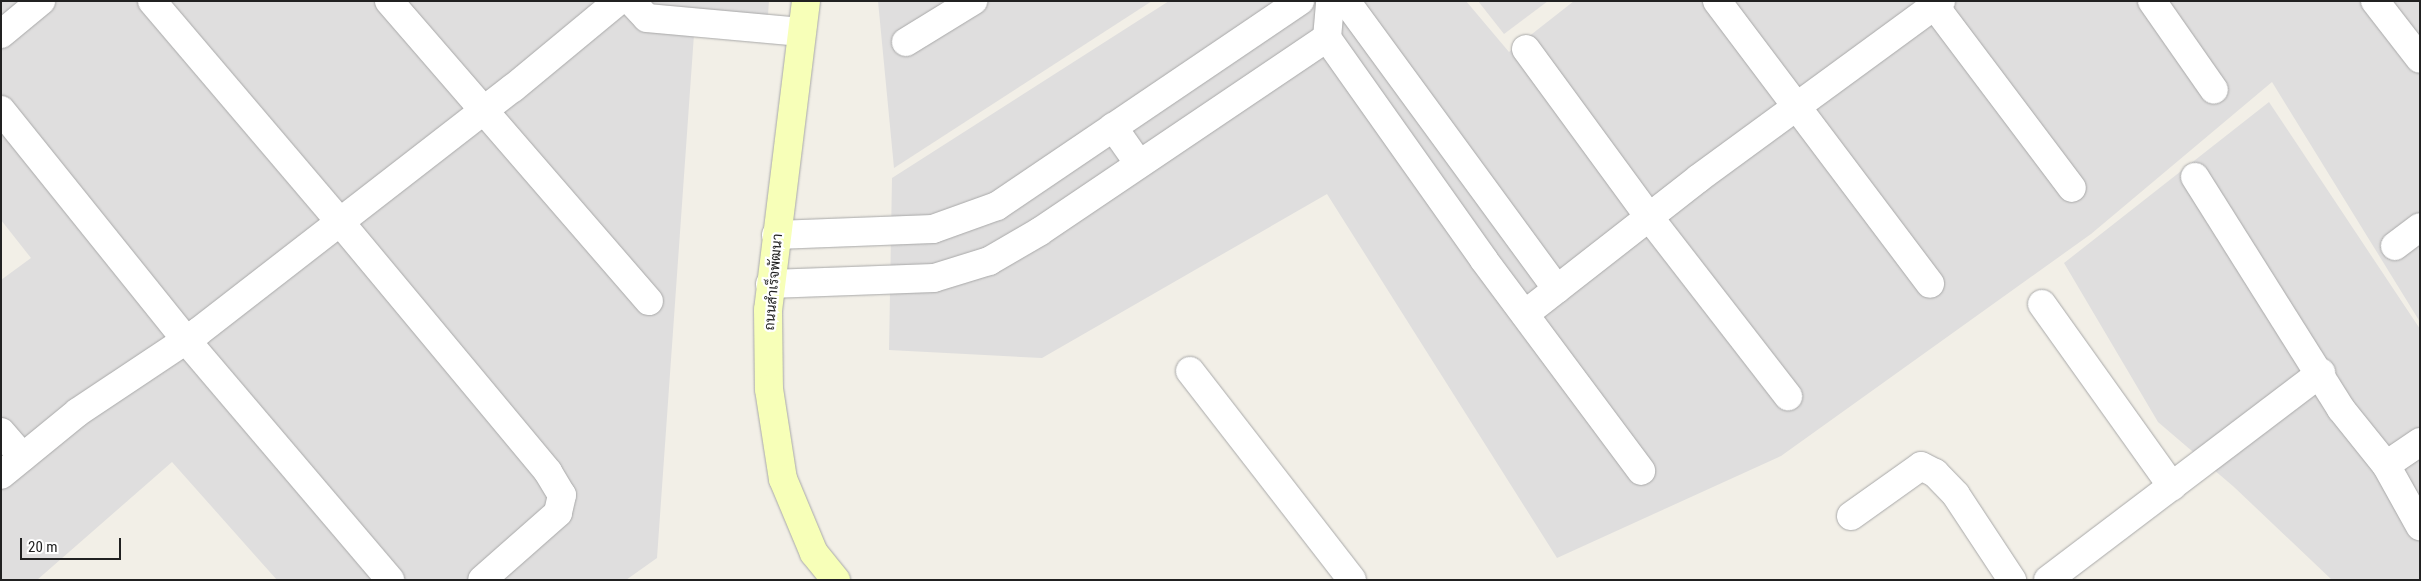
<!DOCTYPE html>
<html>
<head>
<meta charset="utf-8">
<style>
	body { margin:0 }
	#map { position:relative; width:2421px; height:581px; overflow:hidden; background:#f2efe7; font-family:"Roboto Condensed",Sarabun,sans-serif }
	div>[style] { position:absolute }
	.residential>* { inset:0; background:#dfdede }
	.roads { filter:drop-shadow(0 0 1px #a8a8a8) drop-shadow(0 0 1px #a8a8a8) }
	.street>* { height:28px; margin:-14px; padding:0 14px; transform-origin:14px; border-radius:14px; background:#fff }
	.secondary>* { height:28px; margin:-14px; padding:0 14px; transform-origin:14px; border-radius:14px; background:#f7ffb8 }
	span { translate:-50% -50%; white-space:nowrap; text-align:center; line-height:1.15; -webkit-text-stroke:4.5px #fff; paint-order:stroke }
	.street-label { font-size:14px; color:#212121 }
	.frame { position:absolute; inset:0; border:2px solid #212121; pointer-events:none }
	.scale { position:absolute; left:20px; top:538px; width:101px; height:22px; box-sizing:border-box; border:2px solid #212121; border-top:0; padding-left:6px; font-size:15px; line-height:18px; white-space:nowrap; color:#212121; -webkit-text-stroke:4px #fff; paint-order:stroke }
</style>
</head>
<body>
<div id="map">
	<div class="residential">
		<div style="clip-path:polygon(1px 1px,769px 1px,767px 29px,695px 20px,657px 558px,626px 580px,277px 580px,172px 462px,37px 580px,1px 580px,1px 280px,31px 258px,1px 220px)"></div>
		<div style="clip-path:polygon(878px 1px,1152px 1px,894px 168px)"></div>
		<div style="clip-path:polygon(1169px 1px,1466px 1px,1509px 52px,1574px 1px,2420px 1px,2420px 322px,2272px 82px,2091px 234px,1781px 456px,1557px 558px,1327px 194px,1042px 358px,889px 350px,892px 178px)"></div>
		<div style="clip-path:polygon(1478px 1px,1548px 1px,1504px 34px)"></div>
		<div style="clip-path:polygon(2269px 102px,2420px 329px,2420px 580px,2332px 580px,2234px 487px,2158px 422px,2064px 263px)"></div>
	</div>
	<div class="roads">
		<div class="street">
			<div style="left:152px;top:1px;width:290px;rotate:49.6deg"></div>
			<div style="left:340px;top:222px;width:325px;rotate:50.2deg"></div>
			<div style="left:548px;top:472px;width:27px;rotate:59deg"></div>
			<div style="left:562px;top:495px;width:18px;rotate:103deg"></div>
			<div style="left:558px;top:513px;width:101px;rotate:138.6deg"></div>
			<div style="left:389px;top:1px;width:397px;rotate:49.1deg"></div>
			<div style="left:631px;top:1px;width:23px;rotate:47deg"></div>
			<div style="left:647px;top:18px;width:155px;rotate:5.2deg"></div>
			<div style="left:1346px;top:1px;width:357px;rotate:53.8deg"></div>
			<div style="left:1717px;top:1px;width:354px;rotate:53deg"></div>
			<div style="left:1931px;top:1px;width:234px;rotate:53deg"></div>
			<div style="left:2152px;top:1px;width:108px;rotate:55.1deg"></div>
			<div style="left:2375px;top:1px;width:73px;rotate:52.2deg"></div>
			<div style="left:1px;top:34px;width:52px;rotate:-39.5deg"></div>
			<div style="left:1327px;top:38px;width:37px;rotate:-85deg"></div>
			<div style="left:906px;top:42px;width:79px;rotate:-31.5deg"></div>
			<div style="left:1526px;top:49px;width:208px;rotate:53.8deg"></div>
			<div style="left:1649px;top:217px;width:227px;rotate:52.2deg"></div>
			<div style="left:1px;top:110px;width:295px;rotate:51.2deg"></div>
			<div style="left:186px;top:340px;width:315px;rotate:49.6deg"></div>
			<div style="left:1113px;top:127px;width:45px;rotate:54.9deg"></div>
			<div style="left:2195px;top:177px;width:274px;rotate:57.8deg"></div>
			<div style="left:2341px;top:409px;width:72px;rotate:51.2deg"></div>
			<div style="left:2386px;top:465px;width:70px;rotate:60.9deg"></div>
			<div style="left:776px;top:235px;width:157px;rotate:-2.2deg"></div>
			<div style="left:933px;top:229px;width:68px;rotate:-19.8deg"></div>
			<div style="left:997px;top:206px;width:366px;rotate:-34.1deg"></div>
			<div style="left:2395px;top:246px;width:31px;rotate:-37deg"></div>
			<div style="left:770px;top:284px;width:164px;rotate:-2.1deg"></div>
			<div style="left:934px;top:278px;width:58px;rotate:-17.2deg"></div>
			<div style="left:989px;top:261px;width:58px;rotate:-30.1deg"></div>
			<div style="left:1039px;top:232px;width:347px;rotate:-34deg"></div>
			<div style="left:1327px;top:38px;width:272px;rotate:54.7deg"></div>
			<div style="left:1484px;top:260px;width:263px;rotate:53.3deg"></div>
			<div style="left:2042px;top:304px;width:224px;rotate:54.5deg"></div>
			<div style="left:1525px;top:314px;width:221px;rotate:-38deg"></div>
			<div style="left:1699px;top:178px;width:300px;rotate:-36.2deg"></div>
			<div style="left:1190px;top:371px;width:264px;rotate:52.2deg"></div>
			<div style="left:1px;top:432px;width:33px;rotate:49deg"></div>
			<div style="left:2386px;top:465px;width:41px;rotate:-34.1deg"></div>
			<div style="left:1px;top:475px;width:99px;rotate:-39.3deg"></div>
			<div style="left:78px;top:412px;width:144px;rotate:-33.7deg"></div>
			<div style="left:198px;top:332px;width:398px;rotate:-37.8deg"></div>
			<div style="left:513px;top:88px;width:136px;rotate:-39.6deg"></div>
			<div style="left:1851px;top:516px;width:86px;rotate:-35.5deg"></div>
			<div style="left:1921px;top:466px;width:16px;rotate:27deg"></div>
			<div style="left:1935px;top:473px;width:30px;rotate:46deg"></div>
			<div style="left:1956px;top:495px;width:102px;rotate:56.6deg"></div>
			<div style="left:2048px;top:580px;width:343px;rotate:-37.2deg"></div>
		</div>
		<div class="secondary">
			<div style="left:806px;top:1px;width:311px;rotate:97deg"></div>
			<div style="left:768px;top:310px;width:79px;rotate:89.3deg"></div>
			<div style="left:769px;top:389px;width:91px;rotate:81.2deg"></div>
			<div style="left:783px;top:479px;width:80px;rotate:67.3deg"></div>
			<div style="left:814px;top:553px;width:35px;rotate:51deg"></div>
		</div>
	</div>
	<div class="street-label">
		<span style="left:773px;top:282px;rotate:-85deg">ถนนสำเร็จพัฒนา</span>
	</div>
	<div class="frame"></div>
	<div class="scale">20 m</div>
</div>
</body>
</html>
